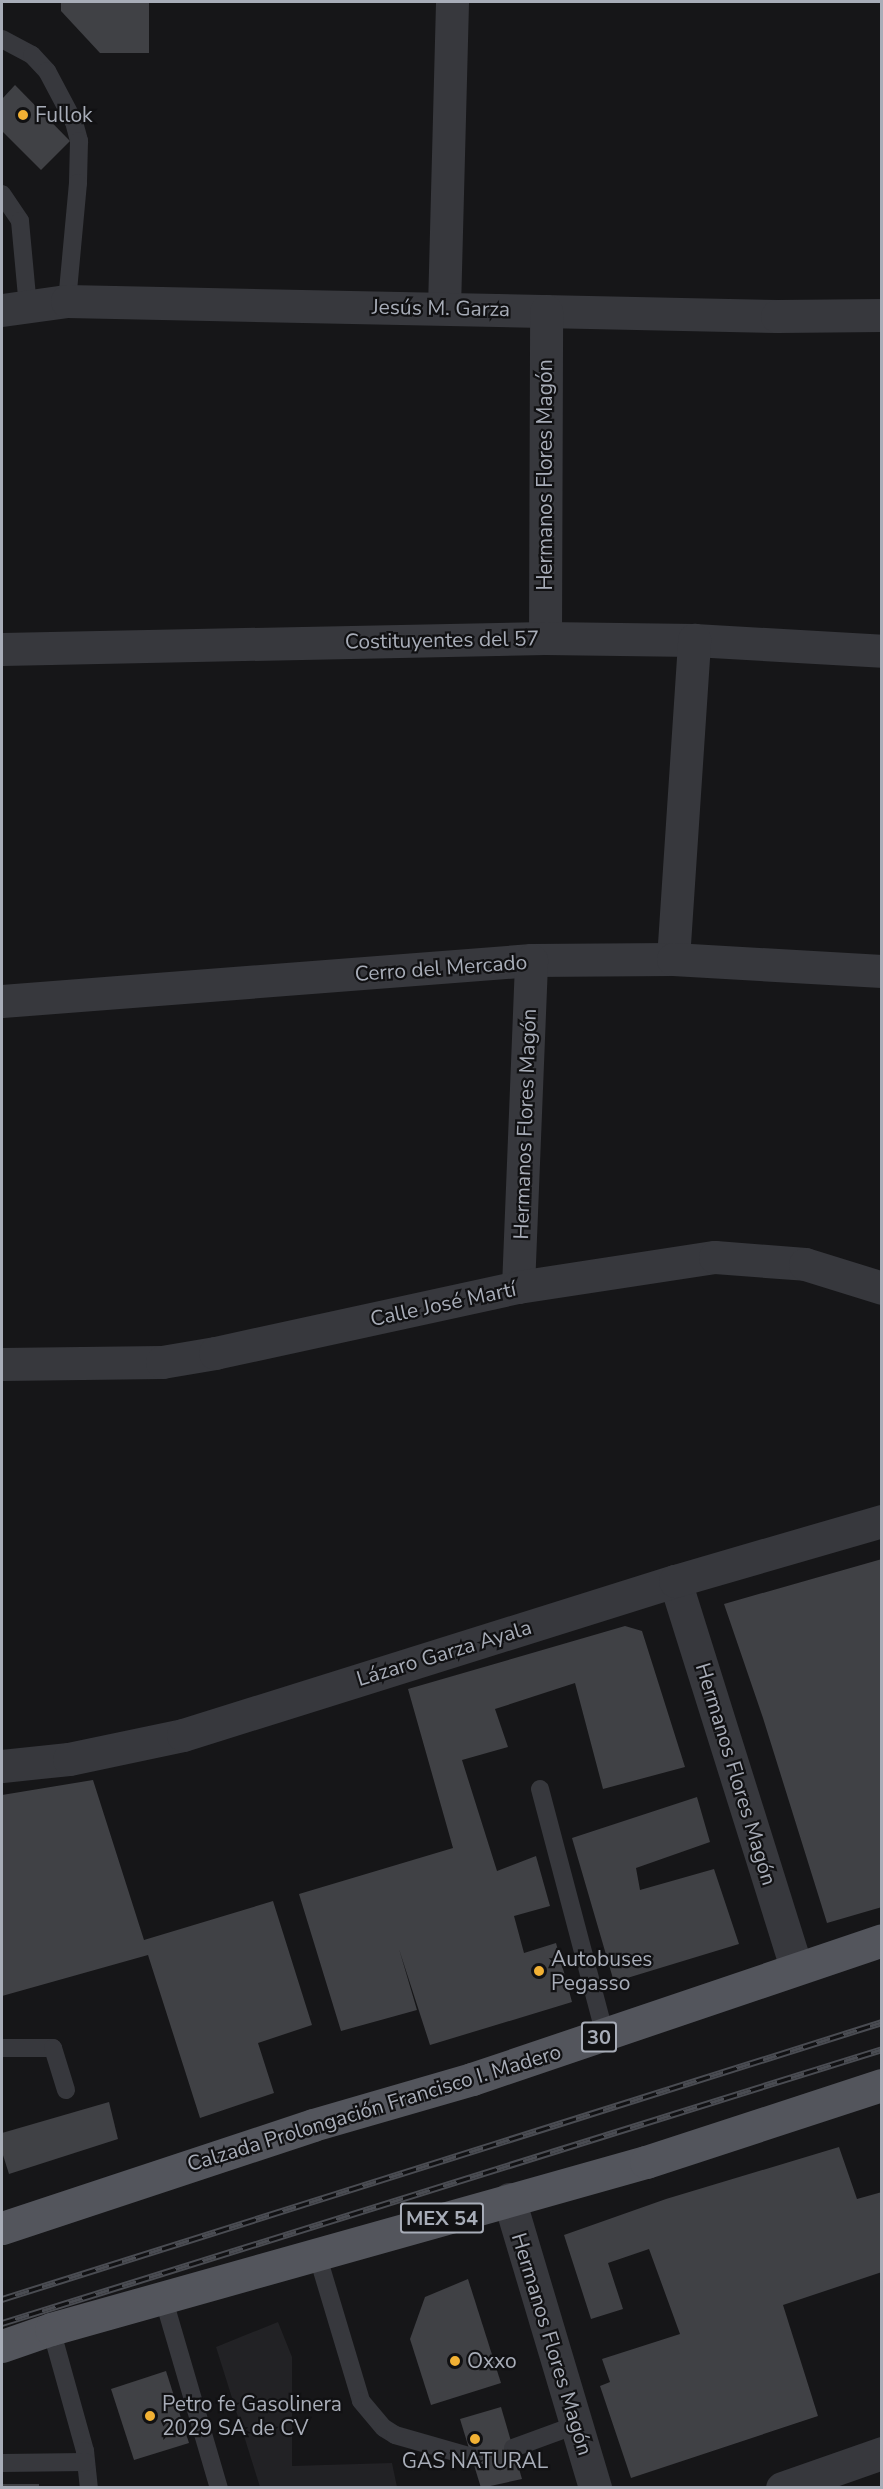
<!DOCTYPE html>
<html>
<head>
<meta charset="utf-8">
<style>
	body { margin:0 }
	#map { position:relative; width:883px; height:2489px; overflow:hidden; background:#161618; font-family:"Nunito Sans",sans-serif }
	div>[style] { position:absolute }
	.built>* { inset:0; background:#222225 }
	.building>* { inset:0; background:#404145 }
	.service>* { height:18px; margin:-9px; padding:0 9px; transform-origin:9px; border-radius:9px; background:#37383d }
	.minor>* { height:33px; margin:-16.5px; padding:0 16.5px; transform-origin:16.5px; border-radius:16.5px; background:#37383d }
	.tertiary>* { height:33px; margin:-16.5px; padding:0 16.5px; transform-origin:16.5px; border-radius:16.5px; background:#37383d }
	.primary>* { height:33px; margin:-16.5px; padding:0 16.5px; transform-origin:16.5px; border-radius:16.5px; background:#53555c }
	.rail>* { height:7px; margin-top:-3.5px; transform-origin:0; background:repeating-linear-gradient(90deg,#111113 0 14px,#4a4c52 0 28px); box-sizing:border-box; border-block:2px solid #4a4c52 }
	.dots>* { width:16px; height:16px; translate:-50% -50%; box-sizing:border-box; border:3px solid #111113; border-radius:50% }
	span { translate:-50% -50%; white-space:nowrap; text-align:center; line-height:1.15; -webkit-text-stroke:4.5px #111113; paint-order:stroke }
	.shield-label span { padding:2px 4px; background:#111113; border:2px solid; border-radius:4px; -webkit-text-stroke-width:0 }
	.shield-label { font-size:20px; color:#a8adb8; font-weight:700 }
	.poi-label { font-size:21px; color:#a8adb8 }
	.left { translate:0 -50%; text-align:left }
	.street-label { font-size:21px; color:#a8adb8 }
	.frame { position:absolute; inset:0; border:3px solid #a8adb8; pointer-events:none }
</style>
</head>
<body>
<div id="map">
	<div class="built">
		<div style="clip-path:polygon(278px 2322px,292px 2357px,292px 2466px,392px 2463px,397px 2487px,260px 2487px,216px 2347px)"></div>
	</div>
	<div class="building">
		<div style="clip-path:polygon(61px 2px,149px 2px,149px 53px,100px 53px,61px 11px)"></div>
		<div style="clip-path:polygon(15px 85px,70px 141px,41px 170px,2px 131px,2px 99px)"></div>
		<div style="clip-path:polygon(882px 1559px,882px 1907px,827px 1923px,763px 1718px,724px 1604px)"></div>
		<div style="clip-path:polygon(625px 1626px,642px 1631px,685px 1767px,603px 1789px,575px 1683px,495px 1709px,508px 1747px,462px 1760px,497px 1871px,536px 1856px,550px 1906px,514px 1916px,524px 1953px,556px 1943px,572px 2002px,430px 2045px,399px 1949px,417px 2010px,341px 2031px,299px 1894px,453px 1848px,408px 1689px)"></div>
		<div style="clip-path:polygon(93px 1780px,144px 1940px,273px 1901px,312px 2025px,258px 2043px,274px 2093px,200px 2118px,148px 1955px,2px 1996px,2px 1795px)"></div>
		<div style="clip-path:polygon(697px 1797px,710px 1842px,636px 1868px,640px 1890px,714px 1869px,739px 1944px,614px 1982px,572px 1838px)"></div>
		<div style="clip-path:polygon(109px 2102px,118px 2139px,9px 2174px,2px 2152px,2px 2133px)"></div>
		<div style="clip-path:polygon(839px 2147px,857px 2199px,882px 2192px,882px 2272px,783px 2305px,818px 2416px,631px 2478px,600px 2386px,610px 2382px,602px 2359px,680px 2334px,649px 2249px,608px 2263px,623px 2309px,591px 2319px,564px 2235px,666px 2199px)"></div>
		<div style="clip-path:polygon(468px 2279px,501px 2383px,431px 2405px,410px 2339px,425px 2297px)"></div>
		<div style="clip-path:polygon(166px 2371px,189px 2443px,134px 2460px,111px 2389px)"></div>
		<div style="clip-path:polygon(501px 2407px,522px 2479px,481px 2488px,460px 2419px)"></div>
		<div style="clip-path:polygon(2px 2484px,39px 2484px,39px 2488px,2px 2488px)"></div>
	</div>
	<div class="service">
		<div style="left:2px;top:39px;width:34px;rotate:28deg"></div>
		<div style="left:32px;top:55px;width:22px;rotate:47deg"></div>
		<div style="left:47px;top:71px;width:58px;rotate:62.1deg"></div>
		<div style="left:74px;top:122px;width:20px;rotate:75deg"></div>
		<div style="left:79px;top:141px;width:42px;rotate:91.4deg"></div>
		<div style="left:78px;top:183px;width:119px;rotate:95.3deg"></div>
		<div style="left:2px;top:194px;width:32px;rotate:56deg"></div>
		<div style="left:20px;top:221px;width:86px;rotate:84.7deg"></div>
		<div style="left:540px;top:1789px;width:254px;rotate:75.2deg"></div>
		<div style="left:2px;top:2048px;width:51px"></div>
		<div style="left:53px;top:2048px;width:44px;rotate:72.8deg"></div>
		<div style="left:317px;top:2254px;width:153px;rotate:73.3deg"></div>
		<div style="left:361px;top:2401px;width:35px;rotate:50deg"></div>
		<div style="left:384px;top:2428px;width:13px;rotate:32deg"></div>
		<div style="left:395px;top:2435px;width:80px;rotate:15.9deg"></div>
		<div style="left:163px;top:2297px;width:199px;rotate:73.7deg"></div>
		<div style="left:51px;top:2329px;width:127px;rotate:74.4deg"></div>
		<div style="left:85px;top:2451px;width:37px;rotate:84deg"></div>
		<div style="left:513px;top:2448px;width:67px;rotate:-20.1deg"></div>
		<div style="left:2px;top:2463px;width:84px;rotate:-0.7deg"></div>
	</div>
	<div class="minor">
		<div style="left:444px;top:308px;width:306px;rotate:-88.5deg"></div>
		<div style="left:2px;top:310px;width:66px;rotate:-7.9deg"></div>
		<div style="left:67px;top:301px;width:710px;rotate:1.21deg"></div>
		<div style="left:777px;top:316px;width:105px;rotate:-0.5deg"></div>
		<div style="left:545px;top:638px;width:327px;rotate:-89.8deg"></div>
		<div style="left:2px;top:649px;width:543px;rotate:-1.16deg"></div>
		<div style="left:545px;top:638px;width:149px;rotate:0.8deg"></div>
		<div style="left:694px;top:640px;width:188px;rotate:3.3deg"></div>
		<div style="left:673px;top:959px;width:320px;rotate:-86.2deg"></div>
		<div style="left:2px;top:1001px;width:531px;rotate:-4.43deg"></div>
		<div style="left:531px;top:960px;width:142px;rotate:-0.4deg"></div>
		<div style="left:673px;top:959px;width:209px;rotate:3.3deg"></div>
		<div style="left:518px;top:1287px;width:327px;rotate:-87.7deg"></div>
		<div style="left:2px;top:1364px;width:160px;rotate:-0.7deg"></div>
		<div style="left:162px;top:1362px;width:54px;rotate:-9.6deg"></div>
		<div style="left:215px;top:1353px;width:310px;rotate:-12.3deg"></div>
		<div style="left:518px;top:1287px;width:199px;rotate:-8.7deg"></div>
		<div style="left:715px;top:1257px;width:90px;rotate:4.4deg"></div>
		<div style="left:805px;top:1264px;width:81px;rotate:17.3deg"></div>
		<div style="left:675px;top:1581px;width:405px;rotate:72.6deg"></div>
		<div style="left:2px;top:1766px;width:67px;rotate:-6deg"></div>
		<div style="left:69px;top:1759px;width:116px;rotate:-11.9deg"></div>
		<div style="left:183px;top:1735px;width:516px;rotate:-17.38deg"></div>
		<div style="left:675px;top:1581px;width:216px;rotate:-16.2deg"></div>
		<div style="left:782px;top:2488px;width:106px;rotate:-19.3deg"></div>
	</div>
	<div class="tertiary">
		<div style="left:509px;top:2199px;width:302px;rotate:73.4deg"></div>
	</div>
	<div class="primary">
		<div style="left:2px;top:2228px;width:328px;rotate:-18.3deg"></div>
		<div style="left:313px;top:2125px;width:166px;rotate:-16.1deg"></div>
		<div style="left:472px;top:2079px;width:433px;rotate:-18.7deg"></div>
		<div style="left:2px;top:2346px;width:52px;rotate:-19.1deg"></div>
		<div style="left:51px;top:2329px;width:618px;rotate:-15.68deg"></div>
		<div style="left:646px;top:2162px;width:248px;rotate:-18.1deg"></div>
	</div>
	<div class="rail">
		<div style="left:2px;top:2299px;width:923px;rotate:-17.47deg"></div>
		<div style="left:2px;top:2323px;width:922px;rotate:-17.29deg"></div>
	</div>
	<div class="dots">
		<div style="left:23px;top:115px;background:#f2b134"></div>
		<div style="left:539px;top:1971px;background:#f2b134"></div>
		<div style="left:455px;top:2361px;background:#f2b134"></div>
		<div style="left:150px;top:2416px;background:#f2b134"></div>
		<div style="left:475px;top:2439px;background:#f2b134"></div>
	</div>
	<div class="shield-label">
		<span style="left:599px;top:2037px">30</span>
		<span style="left:442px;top:2218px">MEX 54</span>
	</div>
	<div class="poi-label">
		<span class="left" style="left:35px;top:115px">Fullok</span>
		<span class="left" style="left:551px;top:1971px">Autobuses<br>Pegasso</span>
		<span class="left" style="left:467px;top:2361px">Oxxo</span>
		<span class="left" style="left:162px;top:2416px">Petro fe Gasolinera<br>2029 SA de CV</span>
		<span style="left:475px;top:2461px">GAS NATURAL</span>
	</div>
	<div class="street-label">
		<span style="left:441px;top:308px;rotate:1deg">Jesús M. Garza</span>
		<span style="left:545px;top:475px;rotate:-90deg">Hermanos Flores Magón</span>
		<span style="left:442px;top:640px;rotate:-1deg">Costituyentes del 57</span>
		<span style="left:441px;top:968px;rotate:-4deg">Cerro del Mercado</span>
		<span style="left:525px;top:1124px;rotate:-88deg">Hermanos Flores Magón</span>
		<span style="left:443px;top:1304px;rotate:-12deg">Calle José Martí</span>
		<span style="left:444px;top:1653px;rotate:-17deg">Lázaro Garza Ayala</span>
		<span style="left:736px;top:1774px;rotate:73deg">Hermanos Flores Magón</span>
		<span style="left:374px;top:2108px;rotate:-17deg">Calzada Prolongación Francisco I. Madero</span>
		<span style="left:552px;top:2344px;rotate:73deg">Hermanos Flores Magón</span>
	</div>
	<div class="frame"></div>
</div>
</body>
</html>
